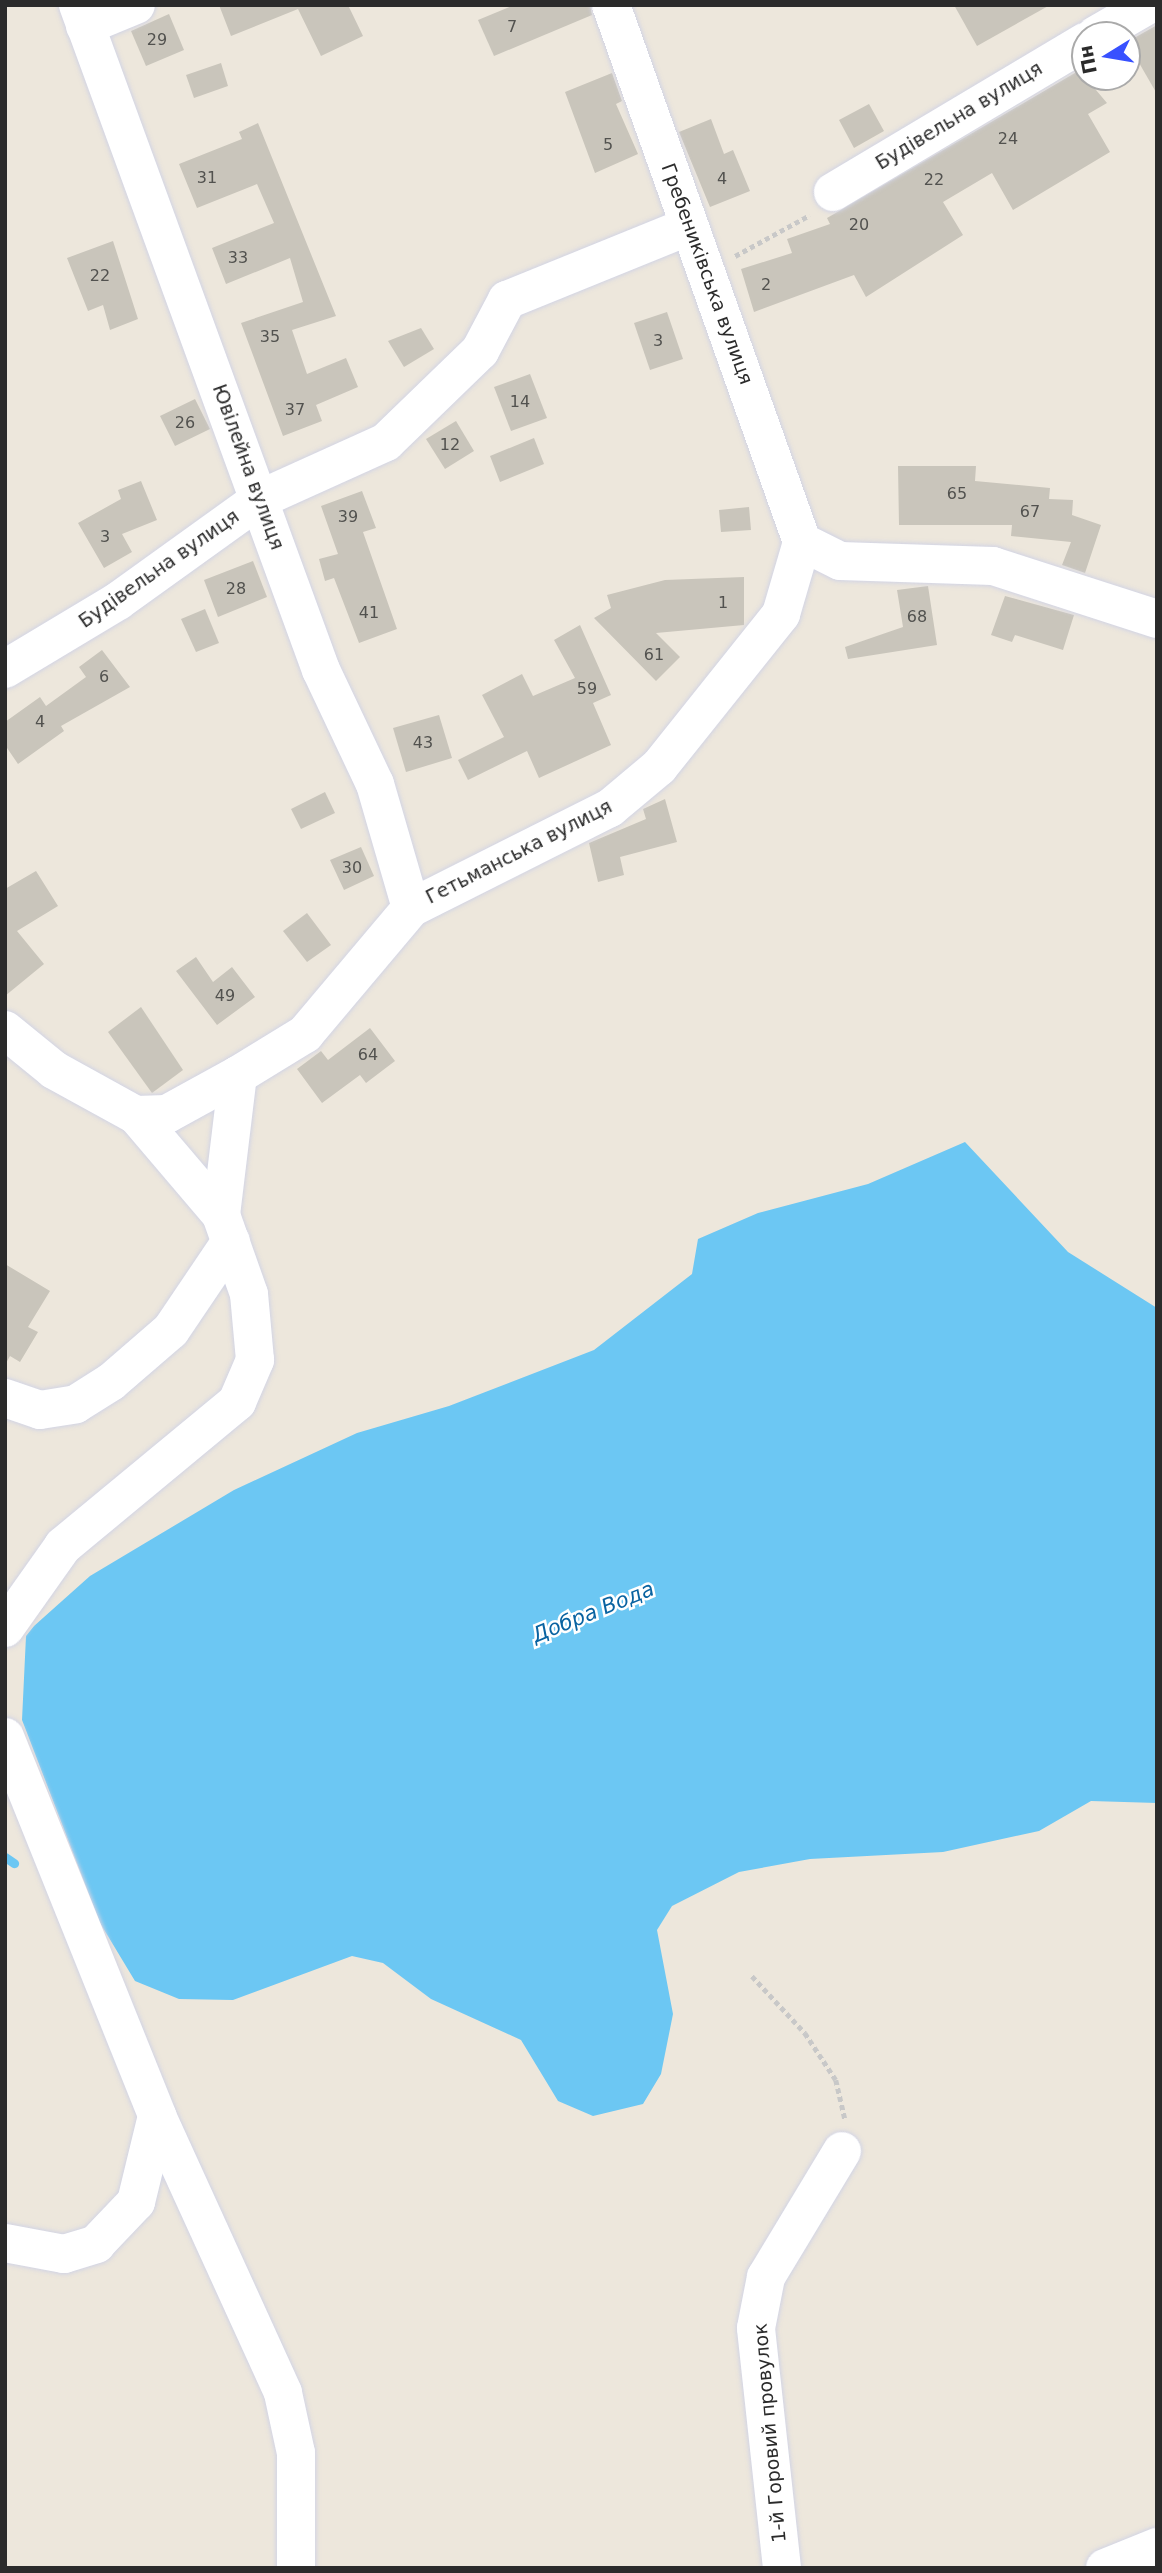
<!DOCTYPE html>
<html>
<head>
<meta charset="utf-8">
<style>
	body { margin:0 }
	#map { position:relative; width:1162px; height:2573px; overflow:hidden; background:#ede7dc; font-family:"DejaVu Sans",sans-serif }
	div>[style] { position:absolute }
	.water>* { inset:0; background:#6cc7f3 }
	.stream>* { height:9px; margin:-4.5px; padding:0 4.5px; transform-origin:4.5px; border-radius:4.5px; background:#6cc7f3 }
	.building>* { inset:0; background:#c9c5bb }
	.path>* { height:4.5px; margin-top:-2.25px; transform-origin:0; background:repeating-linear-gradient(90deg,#c8c8c8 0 5px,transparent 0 8.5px) }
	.roads { filter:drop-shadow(0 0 2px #d2d4e4) drop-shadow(0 0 2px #d2d4e4) }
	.minor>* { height:38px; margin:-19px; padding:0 19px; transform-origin:19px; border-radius:19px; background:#fff }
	span { translate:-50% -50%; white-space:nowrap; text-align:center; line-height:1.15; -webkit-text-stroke:5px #fff; paint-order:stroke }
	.number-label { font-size:16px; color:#52524f }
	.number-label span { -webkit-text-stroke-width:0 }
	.street-label { font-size:19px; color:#2b2b2b }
	.water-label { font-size:21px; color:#0963a1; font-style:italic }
	.frame { position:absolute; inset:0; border:7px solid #2b2b2b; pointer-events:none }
	.north { position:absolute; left:1071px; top:21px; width:70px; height:70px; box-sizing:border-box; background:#fff; border:2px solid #aaa; border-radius:50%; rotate:259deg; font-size:19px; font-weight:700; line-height:28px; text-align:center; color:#2b2b2b }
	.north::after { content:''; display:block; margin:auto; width:24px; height:32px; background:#3851ff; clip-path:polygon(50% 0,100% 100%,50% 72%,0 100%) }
</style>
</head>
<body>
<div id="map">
	<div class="water">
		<div style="clip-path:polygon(965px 1142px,1068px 1252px,1157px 1308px,1157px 1803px,1091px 1801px,1039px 1831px,943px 1852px,810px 1859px,739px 1872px,672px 1906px,657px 1930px,673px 2014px,661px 2074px,643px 2104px,593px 2116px,558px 2101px,521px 2040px,431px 1999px,383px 1963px,352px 1956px,233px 2000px,179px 1999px,135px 1981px,100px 1923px,22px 1720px,26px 1636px,34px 1626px,90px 1576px,234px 1490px,357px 1433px,449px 1406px,594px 1350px,692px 1274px,698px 1239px,758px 1213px,868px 1184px)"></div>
	</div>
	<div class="stream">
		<div style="left:5px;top:1857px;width:11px;rotate:34deg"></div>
	</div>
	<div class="building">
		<div style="clip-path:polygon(219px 5px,348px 5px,363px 36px,321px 56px,298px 9px,231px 36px)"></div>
		<div style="clip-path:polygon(514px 5px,590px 5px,592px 15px,494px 56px,478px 20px)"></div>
		<div style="clip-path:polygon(954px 5px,1050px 5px,977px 46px)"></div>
		<div style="clip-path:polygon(169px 14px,184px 50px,146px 66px,131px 31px)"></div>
		<div style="clip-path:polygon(1157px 25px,1157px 94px,1127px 42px)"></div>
		<div style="clip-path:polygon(221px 63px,228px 86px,194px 98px,186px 75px)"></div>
		<div style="clip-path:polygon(1085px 67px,1085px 77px,1107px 103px,1088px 114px,1110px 152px,1013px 210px,992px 173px,943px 202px,963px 235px,866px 297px,854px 275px,754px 312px,741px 269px,792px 253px,787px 239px,830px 224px,827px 218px,834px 214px)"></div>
		<div style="clip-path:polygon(612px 73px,622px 101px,616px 104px,638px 154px,595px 173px,565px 92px)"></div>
		<div style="clip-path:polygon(869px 104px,884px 131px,854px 148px,839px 120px)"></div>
		<div style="clip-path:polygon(711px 119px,724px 154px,733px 150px,750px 191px,710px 207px,679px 132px)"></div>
		<div style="clip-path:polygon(258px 123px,336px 316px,292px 330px,307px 374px,346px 358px,358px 387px,316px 405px,322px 421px,283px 436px,241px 323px,303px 302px,290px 258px,226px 284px,212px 248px,274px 223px,257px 184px,197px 208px,179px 164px,242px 139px,239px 132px)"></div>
		<div style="clip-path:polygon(113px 241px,138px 319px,110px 330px,103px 305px,88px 311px,67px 258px)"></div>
		<div style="clip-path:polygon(667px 312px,683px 359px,650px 370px,634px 323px)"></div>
		<div style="clip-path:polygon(421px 328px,434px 349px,404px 367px,388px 341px)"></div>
		<div style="clip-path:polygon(530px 374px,547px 418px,511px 431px,494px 387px)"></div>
		<div style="clip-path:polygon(195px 399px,210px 429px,175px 446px,160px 416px)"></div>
		<div style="clip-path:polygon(456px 421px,474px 451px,445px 469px,426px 439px)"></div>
		<div style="clip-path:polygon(534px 438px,544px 464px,500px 482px,490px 456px)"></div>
		<div style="clip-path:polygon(898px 466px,976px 466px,975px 481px,1050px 488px,1049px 499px,1073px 500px,1072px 515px,1101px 525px,1085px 573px,1062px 565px,1071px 542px,1011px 536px,1012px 525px,899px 525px)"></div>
		<div style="clip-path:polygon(141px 481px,157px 520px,122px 534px,132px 552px,104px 568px,78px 523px,121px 499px,118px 490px)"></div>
		<div style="clip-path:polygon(362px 491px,376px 528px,363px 532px,397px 629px,359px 643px,334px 578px,325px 581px,319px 559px,338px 554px,321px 506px)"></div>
		<div style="clip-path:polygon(749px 507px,751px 530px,721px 532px,719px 510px)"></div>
		<div style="clip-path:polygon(253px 561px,267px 597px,218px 617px,204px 580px)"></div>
		<div style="clip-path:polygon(744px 577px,744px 625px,656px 633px,680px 657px,656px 681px,594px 618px,611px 608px,607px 595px,665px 580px)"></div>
		<div style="clip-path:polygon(928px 586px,937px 645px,848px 659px,845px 647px,903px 627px,897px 590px)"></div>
		<div style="clip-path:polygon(1005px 596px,1074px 615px,1063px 650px,1015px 635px,1012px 642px,991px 635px)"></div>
		<div style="clip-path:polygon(205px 609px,219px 643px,196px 652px,181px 619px)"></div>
		<div style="clip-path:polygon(580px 625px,611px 695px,593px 703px,611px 745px,539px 778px,527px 751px,468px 780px,458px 760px,504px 737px,482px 695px,522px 674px,533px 696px,575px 678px,554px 640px)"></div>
		<div style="clip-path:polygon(102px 650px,130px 687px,61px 726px,64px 731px,18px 764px,5px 745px,5px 722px,40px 697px,46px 706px,86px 677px,79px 667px)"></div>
		<div style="clip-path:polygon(439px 715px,452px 758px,406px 772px,393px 728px)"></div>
		<div style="clip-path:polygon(325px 792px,335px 813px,301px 829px,291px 809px)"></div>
		<div style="clip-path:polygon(665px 799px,677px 842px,620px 857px,624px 875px,598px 882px,589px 843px,646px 819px,643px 809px)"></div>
		<div style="clip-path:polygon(361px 847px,374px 876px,344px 890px,330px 860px)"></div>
		<div style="clip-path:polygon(36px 871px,58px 906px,17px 931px,44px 964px,5px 996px,5px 889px)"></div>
		<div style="clip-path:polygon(307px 913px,331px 945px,307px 962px,283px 931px)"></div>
		<div style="clip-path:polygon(196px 957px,213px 982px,232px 967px,255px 997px,217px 1025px,176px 971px)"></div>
		<div style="clip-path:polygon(141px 1007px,183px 1070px,152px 1093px,108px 1032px)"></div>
		<div style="clip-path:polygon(370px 1028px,395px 1061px,366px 1083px,360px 1075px,322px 1103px,297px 1069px,321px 1051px,328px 1060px)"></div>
		<div style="clip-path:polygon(5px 1264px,50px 1291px,28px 1327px,38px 1332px,20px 1362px,10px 1356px,5px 1365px)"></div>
	</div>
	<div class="path">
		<div style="left:735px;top:256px;width:85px;rotate:-28.7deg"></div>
		<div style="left:752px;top:1976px;width:78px;rotate:47.1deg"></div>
		<div style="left:805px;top:2033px;width:56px;rotate:56.6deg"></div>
		<div style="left:836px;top:2080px;width:40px;rotate:77deg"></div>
	</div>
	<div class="roads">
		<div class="minor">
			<div style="left:78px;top:5px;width:708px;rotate:69.93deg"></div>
			<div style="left:321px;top:670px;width:126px;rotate:64.7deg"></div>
			<div style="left:375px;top:784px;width:129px;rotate:73.8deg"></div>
			<div style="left:611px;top:5px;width:570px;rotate:70.42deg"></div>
			<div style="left:85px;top:26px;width:55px;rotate:-22.4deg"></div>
			<div style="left:1096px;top:35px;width:60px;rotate:-30deg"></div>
			<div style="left:833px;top:192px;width:293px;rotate:-30.8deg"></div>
			<div style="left:5px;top:669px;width:132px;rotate:-31deg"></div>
			<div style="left:118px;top:601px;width:175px;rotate:-35.7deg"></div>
			<div style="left:260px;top:499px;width:138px;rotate:-24.3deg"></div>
			<div style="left:386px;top:442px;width:131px;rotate:-44.1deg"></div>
			<div style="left:480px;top:351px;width:58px;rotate:-62.1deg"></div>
			<div style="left:507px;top:300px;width:196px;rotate:-22.1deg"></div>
			<div style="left:5px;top:1030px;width:63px;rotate:39.2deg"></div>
			<div style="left:54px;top:1070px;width:94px;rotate:28.8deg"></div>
			<div style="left:136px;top:1115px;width:31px;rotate:-2deg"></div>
			<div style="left:167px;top:1114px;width:81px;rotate:-28.8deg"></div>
			<div style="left:238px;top:1075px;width:79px;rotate:-31.5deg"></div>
			<div style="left:305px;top:1034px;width:165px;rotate:-49.9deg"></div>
			<div style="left:411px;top:908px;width:223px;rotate:-26.7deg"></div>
			<div style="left:610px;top:808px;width:64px;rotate:-39.9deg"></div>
			<div style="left:659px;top:767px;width:196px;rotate:-51.4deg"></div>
			<div style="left:781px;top:614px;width:75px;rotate:-73.7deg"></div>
			<div style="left:802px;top:542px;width:42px;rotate:26.6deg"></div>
			<div style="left:840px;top:561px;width:153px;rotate:1.9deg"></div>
			<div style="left:993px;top:566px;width:172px;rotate:17.9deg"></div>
			<div style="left:136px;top:1115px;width:131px;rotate:49.6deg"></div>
			<div style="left:5px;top:1398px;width:37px;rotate:19deg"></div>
			<div style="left:40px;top:1410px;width:36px;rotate:-9deg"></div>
			<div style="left:76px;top:1404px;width:41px;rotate:-32.2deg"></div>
			<div style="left:111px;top:1382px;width:79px;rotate:-40.9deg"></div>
			<div style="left:171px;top:1330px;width:107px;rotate:-56deg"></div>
			<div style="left:5px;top:1628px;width:100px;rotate:-54.7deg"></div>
			<div style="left:63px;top:1546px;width:226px;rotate:-39.6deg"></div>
			<div style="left:237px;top:1402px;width:46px;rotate:-66.8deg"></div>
			<div style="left:255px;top:1360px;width:66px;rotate:-95.2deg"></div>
			<div style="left:249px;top:1294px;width:84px;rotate:-109.5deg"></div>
			<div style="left:221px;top:1215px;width:141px;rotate:-83.1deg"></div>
			<div style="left:5px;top:1737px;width:408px;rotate:68.1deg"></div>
			<div style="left:157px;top:2116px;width:304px;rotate:65.5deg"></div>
			<div style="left:283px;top:2393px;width:61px;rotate:77.8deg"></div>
			<div style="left:296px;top:2453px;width:115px;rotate:90deg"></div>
			<div style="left:5px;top:2243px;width:60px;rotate:10.6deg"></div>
			<div style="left:64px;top:2254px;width:34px;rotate:-17deg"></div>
			<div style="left:96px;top:2244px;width:58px;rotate:-46.4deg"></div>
			<div style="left:136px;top:2202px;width:89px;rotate:-76.3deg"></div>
			<div style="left:782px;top:2568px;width:241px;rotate:-96.2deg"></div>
			<div style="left:756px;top:2328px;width:52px;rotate:-78.9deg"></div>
			<div style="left:766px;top:2277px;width:147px;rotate:-58.9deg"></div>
			<div style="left:1105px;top:2568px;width:56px;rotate:-22deg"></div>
		</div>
	</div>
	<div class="number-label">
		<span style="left:512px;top:27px">7</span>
		<span style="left:157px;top:40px">29</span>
		<span style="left:1008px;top:139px">24</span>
		<span style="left:608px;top:145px">5</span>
		<span style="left:207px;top:178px">31</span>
		<span style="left:722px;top:179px">4</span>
		<span style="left:934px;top:180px">22</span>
		<span style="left:859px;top:225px">20</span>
		<span style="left:238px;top:258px">33</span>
		<span style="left:100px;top:276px">22</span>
		<span style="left:766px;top:285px">2</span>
		<span style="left:270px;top:337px">35</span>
		<span style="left:658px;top:341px">3</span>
		<span style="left:520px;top:402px">14</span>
		<span style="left:295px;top:410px">37</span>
		<span style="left:185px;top:423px">26</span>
		<span style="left:450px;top:445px">12</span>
		<span style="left:957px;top:494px">65</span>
		<span style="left:1030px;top:512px">67</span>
		<span style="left:348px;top:517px">39</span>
		<span style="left:105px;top:537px">3</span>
		<span style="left:236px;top:589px">28</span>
		<span style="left:723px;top:603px">1</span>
		<span style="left:369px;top:613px">41</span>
		<span style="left:917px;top:617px">68</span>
		<span style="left:654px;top:655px">61</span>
		<span style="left:104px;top:677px">6</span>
		<span style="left:587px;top:689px">59</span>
		<span style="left:40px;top:722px">4</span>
		<span style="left:423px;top:743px">43</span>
		<span style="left:352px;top:868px">30</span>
		<span style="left:225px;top:996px">49</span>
		<span style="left:368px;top:1055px">64</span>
	</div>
	<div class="street-label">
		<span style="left:959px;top:116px;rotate:-31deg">Будівельна вулиця</span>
		<span style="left:707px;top:274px;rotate:70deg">Гребениківська вулиця</span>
		<span style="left:248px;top:467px;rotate:70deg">Ювілейна вулиця</span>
		<span style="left:159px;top:569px;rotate:-35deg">Будівельна вулиця</span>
		<span style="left:519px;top:852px;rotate:-27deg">Гетьманська вулиця</span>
		<span style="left:770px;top:2433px;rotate:-95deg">1-й Горовий провулок</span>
	</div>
	<div class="water-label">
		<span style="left:593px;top:1612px;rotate:-22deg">Добра Вода</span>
	</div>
	<div class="frame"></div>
	<div class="north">Пн</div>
</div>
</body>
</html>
